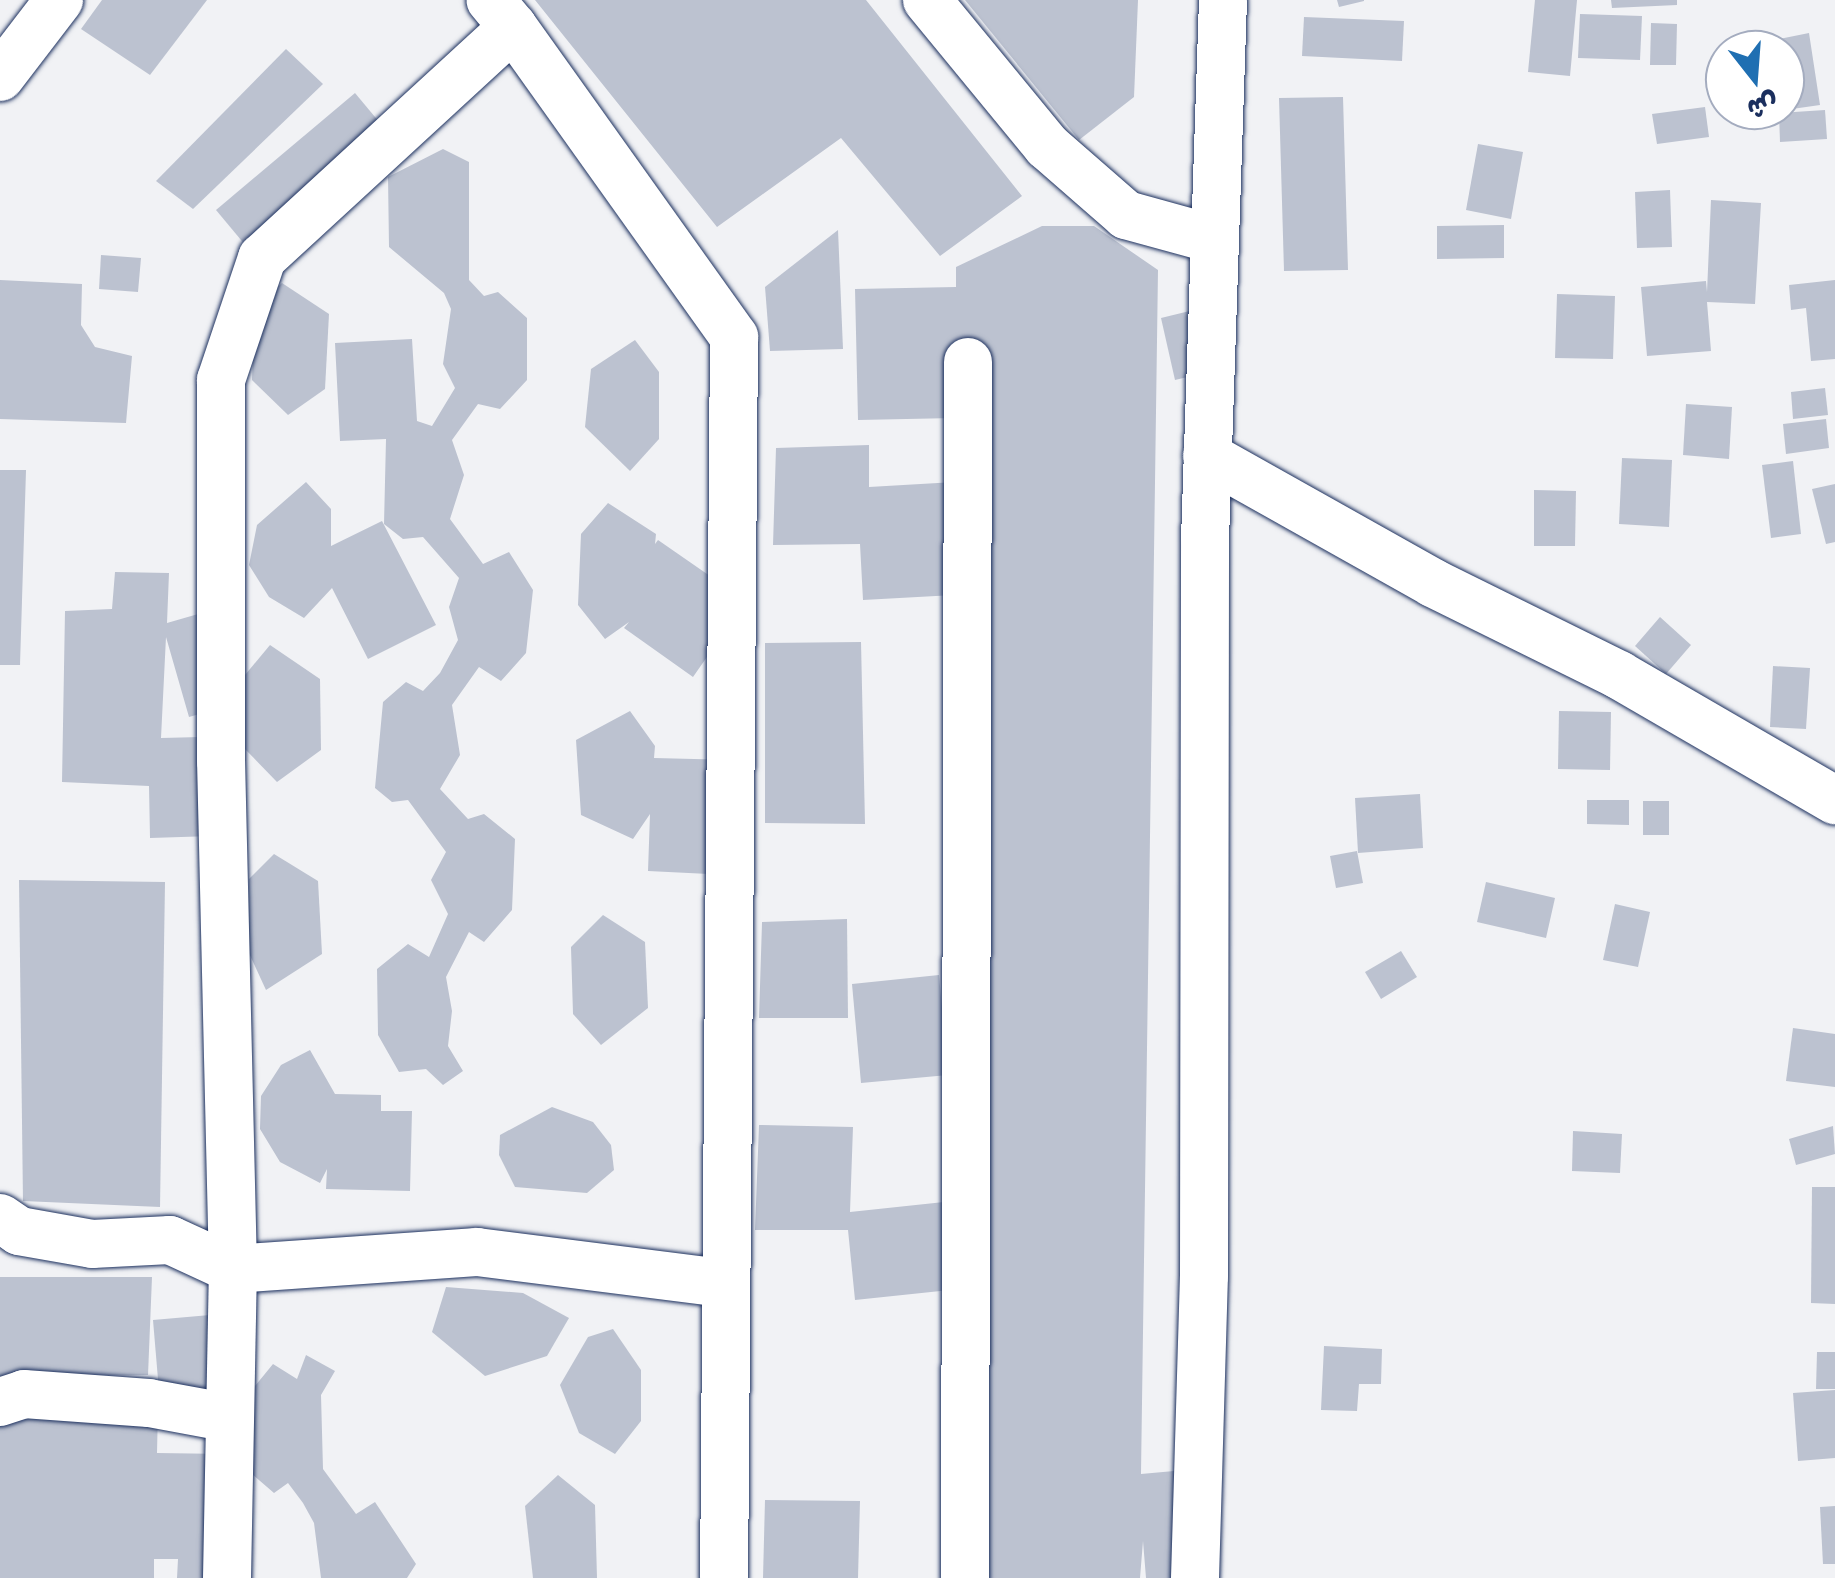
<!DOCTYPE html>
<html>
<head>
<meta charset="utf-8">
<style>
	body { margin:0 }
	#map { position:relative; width:1835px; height:1578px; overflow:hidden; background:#f1f2f5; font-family:Itim,"Playpen Sans Arabic",sans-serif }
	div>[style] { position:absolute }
	.building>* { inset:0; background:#bcc2d0 }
	.roads { filter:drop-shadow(0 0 2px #1b2f5e) drop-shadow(0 0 2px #1b2f5e) }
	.minor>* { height:48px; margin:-24px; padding:0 24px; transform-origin:24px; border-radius:24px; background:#fff }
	span { translate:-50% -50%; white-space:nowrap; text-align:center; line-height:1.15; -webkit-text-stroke:9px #fff; paint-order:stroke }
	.north { position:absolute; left:1705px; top:30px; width:100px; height:100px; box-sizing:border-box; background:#fff; border:2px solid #a4acbf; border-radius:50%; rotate:163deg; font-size:28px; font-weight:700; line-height:40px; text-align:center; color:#1b2f5e }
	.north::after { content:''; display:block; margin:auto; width:35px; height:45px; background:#1f6fb2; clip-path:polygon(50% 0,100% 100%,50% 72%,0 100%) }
</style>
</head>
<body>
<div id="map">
	<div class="building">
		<div style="clip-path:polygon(102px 0,207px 0,150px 75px,81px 29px)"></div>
		<div style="clip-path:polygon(535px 0,866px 0,1022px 196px,940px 256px,841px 138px,717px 227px)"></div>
		<div style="clip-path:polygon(965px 0,1138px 0,1134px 97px,1079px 140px)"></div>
		<div style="clip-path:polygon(1337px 0,1364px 0,1364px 1px,1339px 7px)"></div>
		<div style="clip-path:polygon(1535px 0,1577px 0,1570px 76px,1528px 72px)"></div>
		<div style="clip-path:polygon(1611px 0,1677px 0,1677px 5px,1612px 8px)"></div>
		<div style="clip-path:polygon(1580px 14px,1642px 16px,1640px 60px,1578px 58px)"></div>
		<div style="clip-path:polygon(1304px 17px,1404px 21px,1402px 61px,1302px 56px)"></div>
		<div style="clip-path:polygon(1651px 23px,1677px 24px,1676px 65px,1650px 65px)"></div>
		<div style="clip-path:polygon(1809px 33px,1820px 105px,1785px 110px,1785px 50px,1726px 50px)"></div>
		<div style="clip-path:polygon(286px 49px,323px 84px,193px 209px,156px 181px)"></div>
		<div style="clip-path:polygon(355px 93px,385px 129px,246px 246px,216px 210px)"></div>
		<div style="clip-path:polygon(1343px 97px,1348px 270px,1284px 271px,1279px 98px)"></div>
		<div style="clip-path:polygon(1705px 107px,1709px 137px,1657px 144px,1652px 114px)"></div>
		<div style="clip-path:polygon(1825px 110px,1827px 139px,1780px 142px,1779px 113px)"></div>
		<div style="clip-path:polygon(1478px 144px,1523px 152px,1511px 219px,1466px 210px)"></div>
		<div style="clip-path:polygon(443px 149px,469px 162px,469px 280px,484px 296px,498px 292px,527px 318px,527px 380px,500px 409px,478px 404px,452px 440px,464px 475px,450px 519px,483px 564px,509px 552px,533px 590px,526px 653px,501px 681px,479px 667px,452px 705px,460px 755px,440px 789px,468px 819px,484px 814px,515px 839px,512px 910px,484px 942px,469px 932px,446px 977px,452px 1011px,448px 1046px,463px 1071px,443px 1085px,426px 1069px,399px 1072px,378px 1035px,377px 969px,408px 944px,429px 957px,448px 914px,431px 880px,446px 852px,408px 800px,392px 802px,375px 788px,383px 702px,406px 682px,423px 691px,440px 673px,458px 640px,449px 607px,459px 578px,423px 537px,403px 539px,384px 524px,386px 439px,340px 441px,335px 343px,412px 339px,417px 421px,432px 426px,455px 388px,443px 364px,451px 309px,444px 293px,389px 247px,388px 177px)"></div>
		<div style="clip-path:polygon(1670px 190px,1672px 247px,1637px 248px,1635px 192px)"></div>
		<div style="clip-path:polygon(1711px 200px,1761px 203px,1755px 304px,1707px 302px,1711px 351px,1647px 356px,1641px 287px,1706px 281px,1707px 292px)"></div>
		<div style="clip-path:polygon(1504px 225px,1504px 258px,1437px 259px,1437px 226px)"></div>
		<div style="clip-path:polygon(1042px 226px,1094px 226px,1158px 270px,1141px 1474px,1185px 1470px,1196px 1578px,1146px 1578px,1143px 1541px,1140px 1578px,949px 1578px,950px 1290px,855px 1300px,848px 1230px,755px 1230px,759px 1125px,853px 1127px,850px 1212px,944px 1202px,954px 595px,863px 600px,860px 544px,773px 545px,776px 448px,869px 445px,869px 487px,955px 482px,955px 418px,858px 420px,855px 289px,956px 287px,956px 267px)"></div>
		<div style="clip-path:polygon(838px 230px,843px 349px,770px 351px,765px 287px)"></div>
		<div style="clip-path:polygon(101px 255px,141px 258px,138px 292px,99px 289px)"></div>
		<div style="clip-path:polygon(0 280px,82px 284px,81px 325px,95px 347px,132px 356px,126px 423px,0 419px)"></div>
		<div style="clip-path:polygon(1835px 280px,1835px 359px,1811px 361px,1806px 308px,1791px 310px,1789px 285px)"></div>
		<div style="clip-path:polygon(282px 283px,329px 314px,325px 389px,288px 415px,252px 380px,255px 308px)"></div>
		<div style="clip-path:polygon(1557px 294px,1615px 296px,1613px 359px,1555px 358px)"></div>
		<div style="clip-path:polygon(1206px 307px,1221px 369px,1175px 380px,1161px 318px)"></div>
		<div style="clip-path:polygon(635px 340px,659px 372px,659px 439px,630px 471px,585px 427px,591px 369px)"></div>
		<div style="clip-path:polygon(1825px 388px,1828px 415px,1793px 419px,1791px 392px)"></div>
		<div style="clip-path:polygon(1686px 404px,1732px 407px,1729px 459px,1683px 455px)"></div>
		<div style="clip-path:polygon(1826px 419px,1829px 448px,1786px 454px,1783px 424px)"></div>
		<div style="clip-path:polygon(1622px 458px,1672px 460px,1669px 527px,1619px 524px)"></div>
		<div style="clip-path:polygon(1793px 461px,1801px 534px,1771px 538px,1762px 465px)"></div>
		<div style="clip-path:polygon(0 470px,26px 470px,20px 665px,0 665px)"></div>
		<div style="clip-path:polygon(306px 482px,331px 509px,331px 546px,382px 521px,436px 625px,368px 659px,332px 588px,304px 618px,269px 597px,249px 565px,257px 525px)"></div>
		<div style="clip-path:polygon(1835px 484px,1835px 542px,1826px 544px,1812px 489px)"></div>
		<div style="clip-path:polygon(1534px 490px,1576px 491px,1575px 546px,1534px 546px)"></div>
		<div style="clip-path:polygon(608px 503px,656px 534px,655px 544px,658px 540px,746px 601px,693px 677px,624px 628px,629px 622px,605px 639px,578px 605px,581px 534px)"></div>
		<div style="clip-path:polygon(115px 572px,169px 573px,167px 623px,212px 610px,238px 703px,189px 717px,166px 637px,161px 738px,241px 736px,244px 835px,150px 838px,149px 786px,62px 782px,65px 611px,112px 609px)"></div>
		<div style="clip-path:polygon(1660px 617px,1691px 645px,1666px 674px,1635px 646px)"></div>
		<div style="clip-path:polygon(861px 642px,865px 824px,765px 823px,765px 643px)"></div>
		<div style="clip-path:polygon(270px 645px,320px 679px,321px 750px,277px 782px,244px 748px,245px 675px)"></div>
		<div style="clip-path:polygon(1773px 666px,1810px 668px,1806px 729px,1770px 727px)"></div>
		<div style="clip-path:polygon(630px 711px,655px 746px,654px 758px,734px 760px,729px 875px,648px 871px,650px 814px,633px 839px,581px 815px,576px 740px)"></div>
		<div style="clip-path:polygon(1559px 711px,1611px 712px,1610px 770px,1558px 769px)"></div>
		<div style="clip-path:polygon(1420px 794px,1423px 848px,1358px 853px,1355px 798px)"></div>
		<div style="clip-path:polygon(1587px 800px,1629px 800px,1629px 825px,1587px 824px)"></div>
		<div style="clip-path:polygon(1643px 801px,1669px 801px,1669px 835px,1643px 835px)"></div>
		<div style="clip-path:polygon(1357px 851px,1363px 883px,1336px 888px,1330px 856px)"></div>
		<div style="clip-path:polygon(274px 854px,318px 881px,322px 954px,266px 990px,248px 951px,249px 879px)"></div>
		<div style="clip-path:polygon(19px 880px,165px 882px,160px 1207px,23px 1201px)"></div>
		<div style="clip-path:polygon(1486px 882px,1555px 898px,1546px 938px,1477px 922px)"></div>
		<div style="clip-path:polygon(1615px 904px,1650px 912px,1638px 967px,1603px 960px)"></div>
		<div style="clip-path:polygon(603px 915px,645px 942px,648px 1008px,601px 1045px,573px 1014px,571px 947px)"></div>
		<div style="clip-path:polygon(847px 919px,848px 1018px,759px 1018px,762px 922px)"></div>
		<div style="clip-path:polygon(1401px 951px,1417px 977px,1381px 999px,1365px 972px)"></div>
		<div style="clip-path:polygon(939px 975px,948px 1075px,861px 1083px,852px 984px)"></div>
		<div style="clip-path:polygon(1793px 1028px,1835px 1034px,1835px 1087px,1786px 1081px)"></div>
		<div style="clip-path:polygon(310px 1050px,335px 1094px,381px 1095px,381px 1111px,412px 1111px,410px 1191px,326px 1189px,327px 1169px,320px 1183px,280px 1162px,260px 1129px,261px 1096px,281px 1065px)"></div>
		<div style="clip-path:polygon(552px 1107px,593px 1122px,611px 1145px,614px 1170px,587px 1193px,515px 1187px,499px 1155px,500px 1135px)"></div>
		<div style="clip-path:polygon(1833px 1126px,1835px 1154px,1796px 1165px,1789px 1139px)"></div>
		<div style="clip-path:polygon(1573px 1131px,1622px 1134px,1620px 1173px,1572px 1171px)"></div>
		<div style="clip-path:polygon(1812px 1187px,1835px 1187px,1835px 1304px,1811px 1303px)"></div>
		<div style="clip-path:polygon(0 1277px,152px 1277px,148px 1375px,0 1377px)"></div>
		<div style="clip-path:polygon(446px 1287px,523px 1293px,569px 1318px,547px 1356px,485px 1376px,432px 1332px)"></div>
		<div style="clip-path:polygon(210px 1315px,218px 1397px,160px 1403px,153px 1320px)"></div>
		<div style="clip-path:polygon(613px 1329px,641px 1370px,641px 1421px,615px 1454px,579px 1433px,560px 1385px,588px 1337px)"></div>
		<div style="clip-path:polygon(1324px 1346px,1382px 1349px,1381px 1384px,1359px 1384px,1357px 1411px,1321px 1410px)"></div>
		<div style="clip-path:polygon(1817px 1352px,1835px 1352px,1835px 1389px,1816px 1389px)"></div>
		<div style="clip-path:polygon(306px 1355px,335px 1371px,321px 1395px,323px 1469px,356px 1514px,375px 1502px,416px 1564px,407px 1578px,321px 1578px,314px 1523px,303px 1503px,288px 1483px,274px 1493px,246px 1469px,251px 1391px,273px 1364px,297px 1379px)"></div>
		<div style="clip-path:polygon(1835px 1390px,1835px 1458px,1798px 1461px,1793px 1393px)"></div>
		<div style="clip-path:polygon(158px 1408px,157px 1453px,226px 1454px,225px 1578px,177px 1578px,178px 1559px,154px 1559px,154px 1578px,0 1578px,0 1409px)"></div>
		<div style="clip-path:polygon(558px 1475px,595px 1505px,597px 1578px,533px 1578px,525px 1506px)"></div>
		<div style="clip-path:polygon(765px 1500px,860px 1501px,858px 1578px,763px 1578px)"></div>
		<div style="clip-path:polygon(1835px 1506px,1835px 1564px,1823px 1564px,1820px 1507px)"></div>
	</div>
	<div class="roads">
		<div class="minor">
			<div style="left:927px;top:0;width:189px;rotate:50.6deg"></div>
			<div style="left:1047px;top:146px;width:105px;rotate:41.1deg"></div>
			<div style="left:1126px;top:215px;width:90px;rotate:15.4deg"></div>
			<div style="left:513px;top:27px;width:381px;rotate:54.5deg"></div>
			<div style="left:734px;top:337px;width:1241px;rotate:90.46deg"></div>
			<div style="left:0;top:77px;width:97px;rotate:-52.5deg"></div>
			<div style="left:1207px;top:456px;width:259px;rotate:29.3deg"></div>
			<div style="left:1433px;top:583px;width:208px;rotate:26.3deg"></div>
			<div style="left:1619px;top:675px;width:250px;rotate:30.1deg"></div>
			<div style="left:0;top:1218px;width:23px;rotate:34deg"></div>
			<div style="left:19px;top:1231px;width:74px;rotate:10.1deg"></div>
			<div style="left:92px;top:1244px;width:78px;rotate:-2.9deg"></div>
			<div style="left:170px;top:1240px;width:69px;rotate:24.7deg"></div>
			<div style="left:233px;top:1269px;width:245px;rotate:-4deg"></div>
			<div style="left:477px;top:1252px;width:249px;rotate:7.2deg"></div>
			<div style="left:0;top:1402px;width:25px;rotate:-18deg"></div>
			<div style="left:24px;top:1394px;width:125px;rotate:4.1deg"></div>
			<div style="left:149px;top:1403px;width:82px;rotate:10.5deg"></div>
			<div style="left:227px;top:1578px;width:309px;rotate:-88.9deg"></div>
			<div style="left:233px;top:1269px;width:508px;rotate:-91.35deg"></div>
			<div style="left:221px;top:761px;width:381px;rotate:-90deg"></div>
			<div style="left:221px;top:380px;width:129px;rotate:-71.4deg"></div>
			<div style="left:262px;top:258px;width:341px;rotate:-42.6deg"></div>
			<div style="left:513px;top:27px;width:35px;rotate:-130deg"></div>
			<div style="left:965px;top:1578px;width:1216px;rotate:-89.86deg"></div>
			<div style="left:1195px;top:1578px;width:302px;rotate:-88.3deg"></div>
			<div style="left:1204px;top:1276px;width:736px;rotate:-89.92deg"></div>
			<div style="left:1205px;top:540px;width:540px;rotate:-88.09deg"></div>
		</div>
	</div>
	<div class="north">ش</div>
</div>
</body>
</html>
